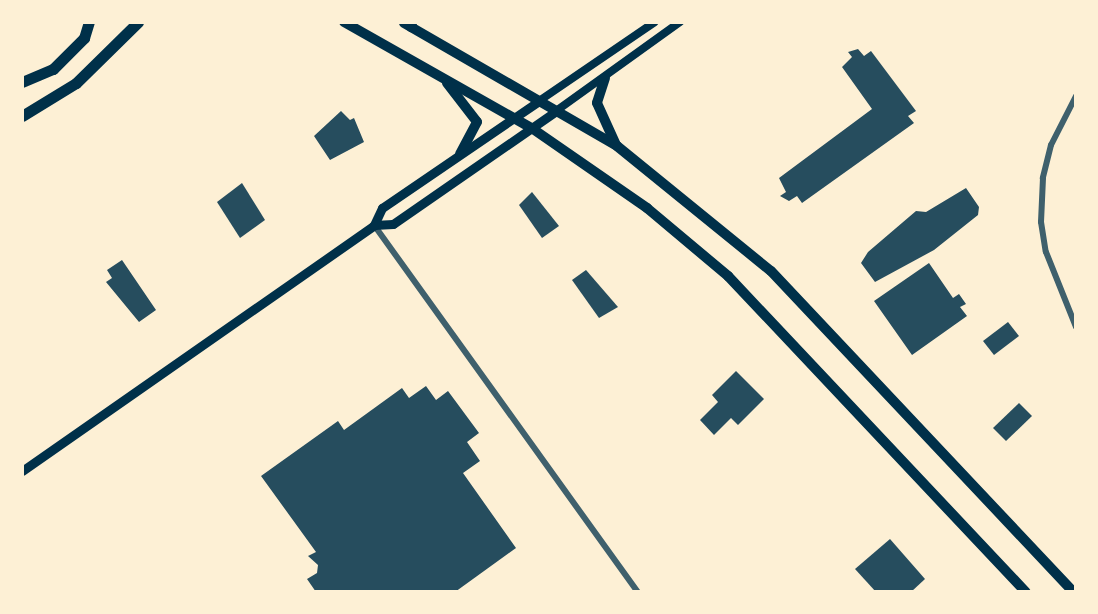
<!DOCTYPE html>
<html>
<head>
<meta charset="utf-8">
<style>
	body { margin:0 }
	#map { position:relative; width:1098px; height:614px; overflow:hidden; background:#fdf0d5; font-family:Raleway,sans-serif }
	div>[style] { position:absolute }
	.building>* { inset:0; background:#264d5e }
	.minor>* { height:6px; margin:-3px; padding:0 3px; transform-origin:3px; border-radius:3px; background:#3f606c }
	.secondary>* { height:8px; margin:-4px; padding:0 4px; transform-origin:4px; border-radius:4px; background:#003049 }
	.primary>* { height:9px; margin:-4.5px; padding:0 4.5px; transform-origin:4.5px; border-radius:4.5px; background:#003049 }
	.trunk>* { height:10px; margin:-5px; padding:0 5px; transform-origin:5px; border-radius:5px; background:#003049 }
	.motorway>* { height:11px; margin:-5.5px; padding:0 5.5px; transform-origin:5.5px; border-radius:5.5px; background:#003049 }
	span { translate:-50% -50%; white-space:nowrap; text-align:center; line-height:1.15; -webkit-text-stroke:6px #fdf0d5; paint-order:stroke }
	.frame { position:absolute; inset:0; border:24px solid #fdf0d5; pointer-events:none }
</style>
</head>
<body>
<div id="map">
	<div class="building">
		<div style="clip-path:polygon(858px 49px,864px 56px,871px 51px,916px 111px,908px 116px,914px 123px,802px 203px,797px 196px,789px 201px,780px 196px,786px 192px,779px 178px,872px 109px,842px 67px,852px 57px,848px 52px)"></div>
		<div style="clip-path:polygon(341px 111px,350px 120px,354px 118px,364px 142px,330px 160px,314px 136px)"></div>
		<div style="clip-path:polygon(242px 183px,265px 220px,240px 238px,217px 202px)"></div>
		<div style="clip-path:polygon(966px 188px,979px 207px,978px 215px,934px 250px,875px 282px,861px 263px,868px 252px,916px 211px,926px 212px)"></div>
		<div style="clip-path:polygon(532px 192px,559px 226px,542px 238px,519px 205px)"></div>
		<div style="clip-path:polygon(122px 260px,156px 310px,139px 322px,106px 282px,112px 278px,107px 270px)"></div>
		<div style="clip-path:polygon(929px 263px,953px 298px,959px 294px,966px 304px,960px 307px,967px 316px,912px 355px,874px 301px)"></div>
		<div style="clip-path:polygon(586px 270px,618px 307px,599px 318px,572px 280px)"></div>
		<div style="clip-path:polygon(1008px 322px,1019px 336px,994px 355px,983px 341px)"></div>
		<div style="clip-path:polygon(736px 371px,764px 399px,738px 425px,731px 418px,714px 435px,700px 420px,718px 402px,712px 395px)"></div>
		<div style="clip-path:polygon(426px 386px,436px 400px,448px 391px,479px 433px,467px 442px,480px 461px,463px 473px,516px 548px,455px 592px,316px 592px,307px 579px,317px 573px,318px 565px,308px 556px,316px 552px,261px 476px,338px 421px,344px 430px,402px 388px,409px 398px)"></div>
		<div style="clip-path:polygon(1019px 403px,1032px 416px,1006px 441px,993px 428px)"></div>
		<div style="clip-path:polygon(890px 539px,925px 579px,911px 592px,876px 592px,855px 569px)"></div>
	</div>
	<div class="minor">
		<div style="left:1076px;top:96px;width:55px;rotate:117deg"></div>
		<div style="left:1051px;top:145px;width:34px;rotate:104deg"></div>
		<div style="left:1043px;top:178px;width:44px;rotate:92.6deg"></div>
		<div style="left:1041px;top:222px;width:30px;rotate:81deg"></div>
		<div style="left:1046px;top:252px;width:81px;rotate:68.2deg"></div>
		<div style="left:374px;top:225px;width:452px;rotate:54.3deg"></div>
	</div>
	<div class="secondary">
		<div style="left:539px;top:101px;width:140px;rotate:-34.3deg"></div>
		<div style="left:556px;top:111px;width:153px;rotate:-35.7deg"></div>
	</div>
	<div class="primary">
		<div style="left:374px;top:225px;width:19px;rotate:-3deg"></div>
		<div style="left:393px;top:224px;width:198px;rotate:-34.7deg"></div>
		<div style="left:22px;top:471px;width:429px;rotate:-34.9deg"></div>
		<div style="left:374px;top:225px;width:19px;rotate:-65deg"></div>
		<div style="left:382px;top:208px;width:190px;rotate:-34.3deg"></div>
	</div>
	<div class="trunk">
		<div style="left:344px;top:22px;width:217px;rotate:29.5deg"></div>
		<div style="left:533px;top:129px;width:139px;rotate:34.7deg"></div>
		<div style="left:647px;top:208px;width:106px;rotate:40deg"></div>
		<div style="left:728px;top:276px;width:434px;rotate:46.7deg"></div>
		<div style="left:404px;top:23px;width:246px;rotate:30deg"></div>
		<div style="left:617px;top:146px;width:198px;rotate:39.1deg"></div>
		<div style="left:771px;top:271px;width:441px;rotate:46.7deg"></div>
		<div style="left:605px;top:78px;width:26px;rotate:108deg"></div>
		<div style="left:597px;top:103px;width:46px;rotate:65.7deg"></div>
		<div style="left:447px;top:83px;width:49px;rotate:52.4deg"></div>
		<div style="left:477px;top:122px;width:36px;rotate:118deg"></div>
	</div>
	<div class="motorway">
		<div style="left:407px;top:22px;width:6px;rotate:45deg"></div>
		<div style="left:22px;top:82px;width:34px;rotate:-23deg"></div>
		<div style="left:53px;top:69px;width:44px;rotate:-45deg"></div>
		<div style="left:84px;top:38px;width:17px;rotate:-73deg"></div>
		<div style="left:22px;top:116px;width:63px;rotate:-31.4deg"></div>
		<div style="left:76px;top:83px;width:87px;rotate:-44.5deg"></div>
	</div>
	<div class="frame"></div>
</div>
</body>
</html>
